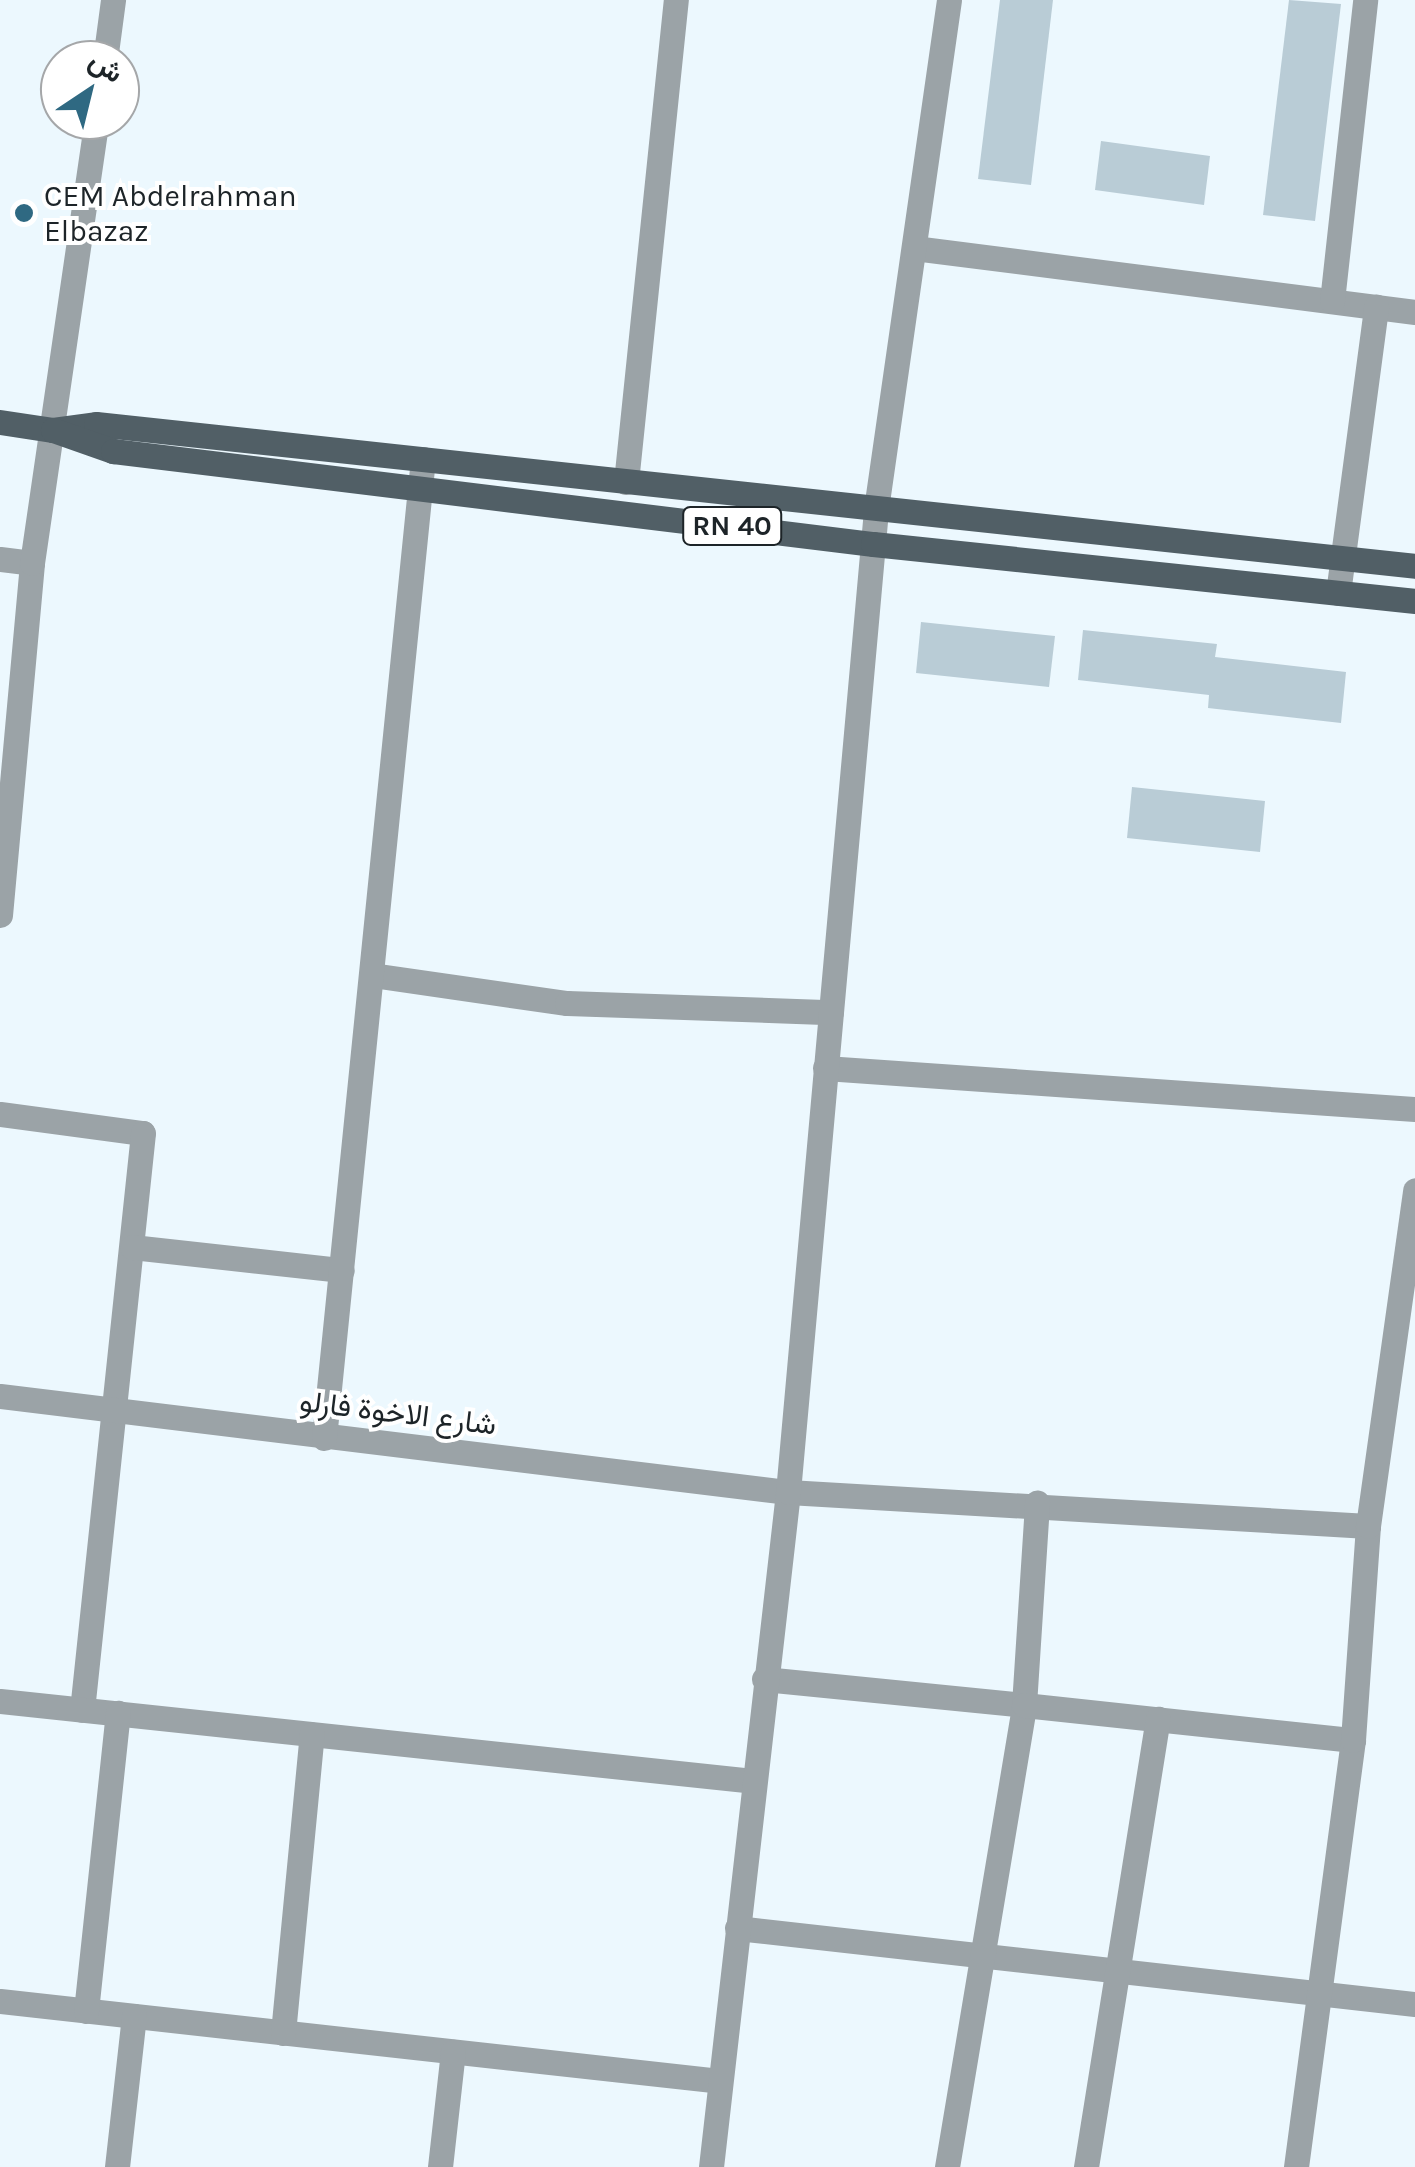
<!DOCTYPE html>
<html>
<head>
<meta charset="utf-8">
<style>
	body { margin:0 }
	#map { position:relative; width:1415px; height:2167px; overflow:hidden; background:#ecf8fe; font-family:Karla,Vazirmatn,sans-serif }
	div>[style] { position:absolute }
	.building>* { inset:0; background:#b9ccd6 }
	.street>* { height:25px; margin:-12.5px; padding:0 12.5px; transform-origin:12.5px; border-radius:12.5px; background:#9ba3a7 }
	.primary>* { height:25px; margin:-12.5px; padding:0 12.5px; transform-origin:12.5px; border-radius:12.5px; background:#515f66 }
	.dots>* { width:28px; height:28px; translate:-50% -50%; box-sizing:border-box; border:5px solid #fff; border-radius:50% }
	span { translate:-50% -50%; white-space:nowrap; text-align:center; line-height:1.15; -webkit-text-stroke:8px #fff; paint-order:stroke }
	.shield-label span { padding:2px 8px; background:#fff; border:2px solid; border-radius:8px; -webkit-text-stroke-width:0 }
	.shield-label { font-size:28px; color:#1d2428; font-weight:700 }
	.poi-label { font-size:30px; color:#1d2428 }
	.left { translate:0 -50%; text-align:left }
	.street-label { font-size:30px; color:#1d2428 }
	.north { position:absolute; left:40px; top:40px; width:100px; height:100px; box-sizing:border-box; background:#fff; border:2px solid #a5a7a9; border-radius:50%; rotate:35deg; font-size:28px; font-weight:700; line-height:40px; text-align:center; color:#1d2428 }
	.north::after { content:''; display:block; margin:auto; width:35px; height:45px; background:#2f6982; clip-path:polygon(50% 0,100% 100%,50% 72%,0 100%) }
</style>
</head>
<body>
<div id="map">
	<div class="building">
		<div style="clip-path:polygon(1000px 0,1053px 0,1031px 185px,978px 179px)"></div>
		<div style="clip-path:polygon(1289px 0,1341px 4px,1315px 221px,1263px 215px)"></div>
		<div style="clip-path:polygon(1101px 141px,1210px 156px,1204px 205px,1095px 190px)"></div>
		<div style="clip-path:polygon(921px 622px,1055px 636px,1049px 687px,916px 673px)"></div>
		<div style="clip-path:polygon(1083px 630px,1217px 644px,1215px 657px,1346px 672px,1341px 723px,1208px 708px,1209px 695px,1078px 680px)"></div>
		<div style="clip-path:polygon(1132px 787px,1265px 801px,1260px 852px,1127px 838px)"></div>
	</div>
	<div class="street">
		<div style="left:105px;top:60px;width:61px;rotate:-82.4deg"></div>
		<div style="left:914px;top:248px;width:505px;rotate:7.28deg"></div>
		<div style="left:1332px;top:301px;width:303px;rotate:-83.7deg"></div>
		<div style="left:626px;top:482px;width:485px;rotate:-84.1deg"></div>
		<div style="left:0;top:559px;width:32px;rotate:7deg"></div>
		<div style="left:1338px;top:593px;width:289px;rotate:-82.4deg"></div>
		<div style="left:0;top:915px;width:353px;rotate:-84.8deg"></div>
		<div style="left:32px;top:563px;width:448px;rotate:-81.7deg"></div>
		<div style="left:372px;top:975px;width:197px;rotate:8.2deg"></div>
		<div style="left:567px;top:1003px;width:264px;rotate:2deg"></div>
		<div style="left:825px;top:1068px;width:591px;rotate:3.98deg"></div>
		<div style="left:0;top:1114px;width:144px;rotate:7.6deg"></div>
		<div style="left:143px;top:1133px;width:580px;rotate:96.03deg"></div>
		<div style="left:132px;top:1247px;width:211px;rotate:6.3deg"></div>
		<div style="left:0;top:1396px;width:794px;rotate:6.95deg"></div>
		<div style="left:788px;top:1492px;width:581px;rotate:3.35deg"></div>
		<div style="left:324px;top:1438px;width:984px;rotate:-84.23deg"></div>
		<div style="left:764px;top:1679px;width:261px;rotate:5.7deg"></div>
		<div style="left:1024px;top:1705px;width:203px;rotate:-86.3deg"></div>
		<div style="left:0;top:1701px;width:757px;rotate:6.06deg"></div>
		<div style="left:737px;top:1928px;width:682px;rotate:6.4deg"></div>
		<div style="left:0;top:2001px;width:724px;rotate:6.34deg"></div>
		<div style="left:86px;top:2011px;width:300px;rotate:-83.9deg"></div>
		<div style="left:283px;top:2033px;width:300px;rotate:-84.5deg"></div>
		<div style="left:117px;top:2167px;width:152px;rotate:-83.6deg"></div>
		<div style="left:440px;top:2167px;width:116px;rotate:-83.6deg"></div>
		<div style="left:711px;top:2167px;width:679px;rotate:-83.49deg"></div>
		<div style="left:788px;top:1492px;width:987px;rotate:-84.88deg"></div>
		<div style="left:876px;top:509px;width:514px;rotate:-81.84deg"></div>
		<div style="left:947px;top:2167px;width:468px;rotate:-80.5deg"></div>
		<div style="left:1024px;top:1705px;width:331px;rotate:6.1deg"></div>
		<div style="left:1086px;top:2167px;width:454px;rotate:-80.9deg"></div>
		<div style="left:1296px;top:2167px;width:431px;rotate:-82.4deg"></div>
		<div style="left:1353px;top:1740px;width:215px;rotate:-86deg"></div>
		<div style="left:1368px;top:1526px;width:339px;rotate:-82deg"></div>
	</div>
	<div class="primary">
		<div style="left:0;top:422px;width:54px;rotate:8.6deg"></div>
		<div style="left:53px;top:430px;width:43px;rotate:-7.9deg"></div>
		<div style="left:96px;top:424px;width:1327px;rotate:6.14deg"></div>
		<div style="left:53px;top:430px;width:64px;rotate:19.3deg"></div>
		<div style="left:113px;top:451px;width:766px;rotate:6.98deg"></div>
		<div style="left:873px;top:544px;width:545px;rotate:6deg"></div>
	</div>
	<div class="dots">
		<div style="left:24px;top:213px;background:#2f6982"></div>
	</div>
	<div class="shield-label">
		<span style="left:732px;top:526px">RN 40</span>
	</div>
	<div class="poi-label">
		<span class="left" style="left:44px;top:213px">CEM Abdelrahman<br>Elbazaz</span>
	</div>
	<div class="street-label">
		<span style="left:398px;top:1413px;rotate:7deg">شارع الاخوة فارلو</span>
	</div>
	<div class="north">ش</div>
</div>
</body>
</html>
